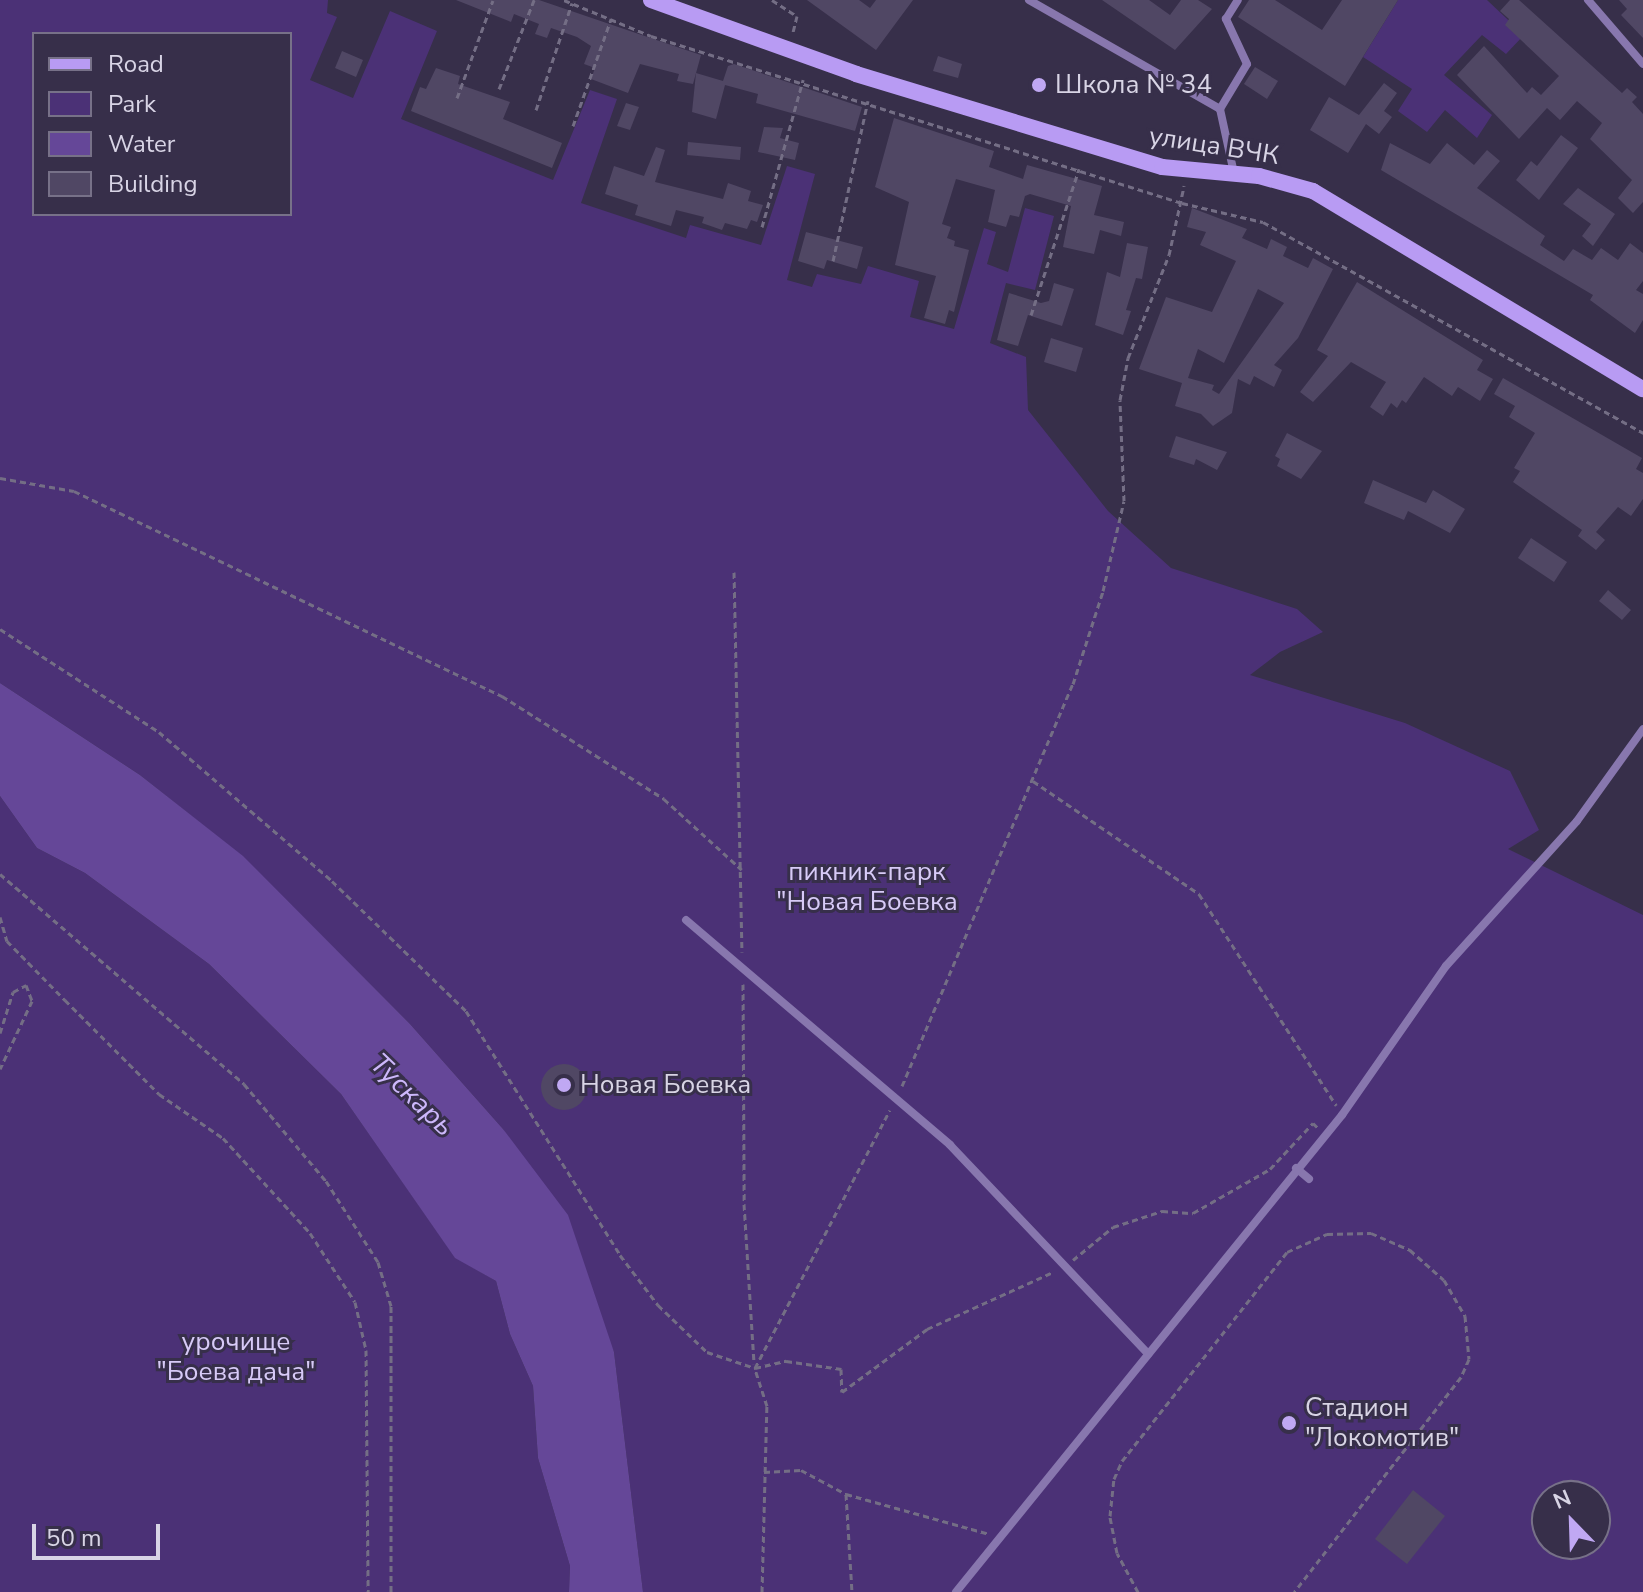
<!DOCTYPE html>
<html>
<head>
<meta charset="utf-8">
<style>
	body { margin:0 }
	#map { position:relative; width:1643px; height:1592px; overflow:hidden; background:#372f4a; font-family:"Nunito Sans",sans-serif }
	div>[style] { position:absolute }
	.green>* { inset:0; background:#4b3176 }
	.water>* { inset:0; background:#654798 }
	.building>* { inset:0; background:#504764 }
	.round { border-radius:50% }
	.path>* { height:3px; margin-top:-1.5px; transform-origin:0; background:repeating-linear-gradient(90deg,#746e85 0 6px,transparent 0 10px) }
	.service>* { height:8px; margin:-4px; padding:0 4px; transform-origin:4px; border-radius:4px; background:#8877ae }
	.secondary>* { height:16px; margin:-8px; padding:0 8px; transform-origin:8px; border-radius:8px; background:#b89bf3 }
	.dots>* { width:22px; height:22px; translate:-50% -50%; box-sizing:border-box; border:4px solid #372f4a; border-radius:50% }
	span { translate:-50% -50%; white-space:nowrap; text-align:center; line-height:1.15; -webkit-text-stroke:6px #372f4a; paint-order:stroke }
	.poi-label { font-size:26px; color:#d8d4e5 }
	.left { translate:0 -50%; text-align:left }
	.street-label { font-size:26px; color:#d8d4e5 }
	.park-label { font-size:26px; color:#d7caf7 }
	.water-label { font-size:28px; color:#cdb8fb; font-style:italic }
	.legend { position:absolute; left:32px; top:32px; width:260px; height:184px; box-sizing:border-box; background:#372f4a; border:2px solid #777188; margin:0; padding:10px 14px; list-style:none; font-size:24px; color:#d8d4e5 }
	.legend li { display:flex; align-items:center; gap:16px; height:40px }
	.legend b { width:40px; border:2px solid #777188 }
	.north { position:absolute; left:1531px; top:1480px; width:80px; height:80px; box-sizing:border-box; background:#372f4a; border:2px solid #777188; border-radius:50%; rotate:337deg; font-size:22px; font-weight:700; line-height:32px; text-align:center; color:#d8d4e5 }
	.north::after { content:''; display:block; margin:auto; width:28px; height:36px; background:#c0a8f3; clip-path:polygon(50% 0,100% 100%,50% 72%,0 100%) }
	.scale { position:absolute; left:32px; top:1524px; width:128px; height:36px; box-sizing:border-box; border:4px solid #d8d4e5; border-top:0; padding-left:10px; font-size:24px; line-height:28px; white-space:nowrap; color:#d8d4e5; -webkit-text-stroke:6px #372f4a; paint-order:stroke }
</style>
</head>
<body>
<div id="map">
	<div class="green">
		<div style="clip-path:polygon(evenodd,0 0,328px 0,327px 13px,337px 17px,310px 80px,353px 98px,390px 11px,437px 31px,401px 119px,553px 180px,590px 90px,617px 99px,581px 203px,686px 238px,690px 225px,761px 245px,787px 166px,815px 174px,787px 280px,812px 287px,817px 274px,861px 284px,868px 266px,919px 281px,910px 317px,954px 329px,984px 228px,996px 232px,987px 264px,1008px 272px,1025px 208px,1054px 216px,1035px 290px,1006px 283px,990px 343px,1026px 357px,1028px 410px,1108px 511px,1171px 568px,1297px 609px,1323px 632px,1280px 652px,1250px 675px,1405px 723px,1510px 771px,1539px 830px,1508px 849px,1643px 915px,1643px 1592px,643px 1592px,614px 1352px,503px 1129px,410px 1024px,243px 857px,140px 775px,0 683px,0 0,34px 34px,290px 34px,290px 214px,34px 214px,34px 34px,0 0,1547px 1496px,1595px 1496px,1595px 1544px,1547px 1544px,1547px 1496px)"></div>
		<div style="clip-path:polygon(1398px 0,1487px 0,1524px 35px,1506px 54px,1482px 35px,1444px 75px,1492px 115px,1477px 138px,1445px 110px,1427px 132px,1398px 111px,1412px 89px,1363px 57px)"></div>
		<div style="clip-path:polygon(0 796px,37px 848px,85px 873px,209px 964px,341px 1094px,455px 1257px,496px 1281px,510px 1334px,533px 1386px,538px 1458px,570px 1566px,569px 1592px,0 1592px)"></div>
	</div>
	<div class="water">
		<div style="clip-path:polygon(0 683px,140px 775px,243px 856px,410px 1024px,503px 1129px,568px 1215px,614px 1352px,643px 1592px,569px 1592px,570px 1566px,538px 1458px,533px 1386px,510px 1334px,496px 1281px,455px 1258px,341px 1094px,209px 964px,85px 873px,37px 848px,0 796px)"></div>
	</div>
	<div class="building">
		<div style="clip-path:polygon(456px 0,539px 0,677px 47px,701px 55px,693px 84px,677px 81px,679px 74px,640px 64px,628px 93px,591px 79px,595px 68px,584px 64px,591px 46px,577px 37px,551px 28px,547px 38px,535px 34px,539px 24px,514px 14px,511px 22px)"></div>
		<div style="clip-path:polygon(807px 0,859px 0,870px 8px,876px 0,913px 0,876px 50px)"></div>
		<div style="clip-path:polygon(1102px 0,1149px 0,1170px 15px,1181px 0,1198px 0,1212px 9px,1175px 50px)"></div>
		<div style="clip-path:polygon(1249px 0,1275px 0,1322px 30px,1342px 0,1398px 0,1345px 86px,1238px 17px)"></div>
		<div style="clip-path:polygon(1510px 0,1519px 0,1622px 93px,1627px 88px,1637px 97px,1632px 102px,1643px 114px,1643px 202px,1633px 213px,1618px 198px,1632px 180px,1590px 139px,1602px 123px,1577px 101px,1560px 120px,1547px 108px,1519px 139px,1457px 75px,1484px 46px,1527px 93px,1532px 87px,1541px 95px,1559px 76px,1505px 25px,1509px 19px,1500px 11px)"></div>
		<div style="clip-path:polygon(1619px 0,1643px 0,1643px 38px,1621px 15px,1627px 9px)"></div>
		<div style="clip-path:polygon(342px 51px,363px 60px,356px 77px,335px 68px)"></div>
		<div style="clip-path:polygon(938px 56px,962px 64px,958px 78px,933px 71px)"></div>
		<div style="clip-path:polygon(734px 64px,862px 107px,855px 131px,756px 103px,758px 94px,725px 85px,716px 119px,692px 112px,696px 73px,723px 81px,728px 66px)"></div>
		<div style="clip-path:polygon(1255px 67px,1278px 81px,1267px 99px,1244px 84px)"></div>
		<div style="clip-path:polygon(436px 68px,460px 76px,458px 84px,510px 102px,503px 119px,562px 143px,552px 168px,411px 111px,420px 87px,426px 89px)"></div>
		<div style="clip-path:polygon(1384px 83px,1397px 93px,1384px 111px,1392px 117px,1379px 134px,1366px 124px,1348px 153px,1310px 130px,1329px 97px,1359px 115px)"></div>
		<div style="clip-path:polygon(626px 103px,639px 107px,630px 130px,617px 126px)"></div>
		<div style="clip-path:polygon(894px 118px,994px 151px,989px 167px,1023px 179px,1027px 165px,1102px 186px,1094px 215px,1124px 222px,1121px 236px,1100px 230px,1094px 254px,1063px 247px,1071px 206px,1030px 194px,1025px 196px,1019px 217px,1010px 215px,1006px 227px,988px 222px,995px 190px,956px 179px,942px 224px,951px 227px,947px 238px,955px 241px,954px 246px,969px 250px,954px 312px,949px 310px,945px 324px,924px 318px,936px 276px,895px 265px,909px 202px,875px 187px)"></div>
		<div style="clip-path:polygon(764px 127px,783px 128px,780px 138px,799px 143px,795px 160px,758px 152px)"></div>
		<div style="clip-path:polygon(1561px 135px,1578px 148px,1539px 200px,1516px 180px,1531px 161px,1537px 166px)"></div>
		<div style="clip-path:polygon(688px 142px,741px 147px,740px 160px,687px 155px)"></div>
		<div style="clip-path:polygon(1390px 143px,1430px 164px,1447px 143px,1474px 165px,1487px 150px,1500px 161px,1477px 188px,1545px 236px,1540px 245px,1564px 261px,1573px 249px,1592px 260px,1601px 248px,1618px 260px,1630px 243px,1643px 253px,1643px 281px,1636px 290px,1643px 294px,1643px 320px,1635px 333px,1590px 300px,1593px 295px,1381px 170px)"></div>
		<div style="clip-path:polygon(656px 147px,665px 150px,655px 182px,723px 199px,728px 183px,751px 191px,748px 201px,763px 205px,757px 222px,751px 220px,747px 229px,725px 223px,722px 230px,702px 223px,704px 217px,676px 210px,671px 226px,635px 215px,638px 205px,605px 194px,614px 166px,644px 176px)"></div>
		<div style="clip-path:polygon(1578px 188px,1615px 214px,1593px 246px,1582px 236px,1591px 224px,1563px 204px)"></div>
		<div style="clip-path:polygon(evenodd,1192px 208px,1247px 229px,1242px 238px,1267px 249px,1271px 239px,1287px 247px,1283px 256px,1308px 268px,1313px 258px,1333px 269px,1298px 338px,1274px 365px,1282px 370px,1274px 387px,1254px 376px,1250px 385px,1238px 379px,1232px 413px,1213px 426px,1201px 414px,1175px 406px,1182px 383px,1139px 369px,1166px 297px,1212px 312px,1236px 261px,1200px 245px,1206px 232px,1187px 227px,1192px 208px,1258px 289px,1284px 303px,1219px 394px,1212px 390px,1214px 385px,1188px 378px,1198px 349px,1224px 363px,1258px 289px)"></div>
		<div style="clip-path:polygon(806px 232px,863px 247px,857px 269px,827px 260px,824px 269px,798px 261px)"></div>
		<div style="clip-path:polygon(1127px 243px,1148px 247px,1142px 279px,1136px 278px,1126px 310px,1131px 311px,1123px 335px,1095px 325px,1107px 272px,1120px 277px)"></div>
		<div style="clip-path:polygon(1357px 282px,1483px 360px,1477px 370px,1493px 379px,1480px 401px,1458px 387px,1452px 396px,1424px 377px,1406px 403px,1402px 400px,1397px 408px,1391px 403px,1383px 416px,1370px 407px,1386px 382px,1351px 362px,1313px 402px,1300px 392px,1328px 356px,1317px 350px)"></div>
		<div style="clip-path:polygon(1054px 283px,1074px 289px,1062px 326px,1028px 315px,1018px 346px,997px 340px,1009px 293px,1041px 303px,1049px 301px)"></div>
		<div style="clip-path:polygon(1051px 338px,1083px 348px,1076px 372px,1044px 362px)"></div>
		<div style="clip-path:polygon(1503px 378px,1642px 458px,1636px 469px,1643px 473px,1643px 499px,1631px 516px,1618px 507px,1596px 532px,1605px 540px,1596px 550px,1578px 536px,1582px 530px,1513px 482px,1520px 471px,1514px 468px,1535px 433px,1509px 417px,1515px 406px,1494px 394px)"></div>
		<div style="clip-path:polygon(1287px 433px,1322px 451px,1301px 479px,1277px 466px,1280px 459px,1275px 456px)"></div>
		<div style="clip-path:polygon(1176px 436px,1227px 452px,1217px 470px,1196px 459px,1194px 465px,1169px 457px)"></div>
		<div style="clip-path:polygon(1373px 480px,1426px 503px,1433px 490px,1465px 509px,1450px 533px,1408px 511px,1404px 520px,1364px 503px)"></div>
		<div style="clip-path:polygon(1531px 538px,1567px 562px,1554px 582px,1518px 558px)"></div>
		<div style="clip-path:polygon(1608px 590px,1631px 610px,1622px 620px,1599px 601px)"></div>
		<div class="round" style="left:541px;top:1064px;width:46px;height:46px"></div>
		<div style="clip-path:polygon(1413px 1490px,1445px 1516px,1407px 1564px,1375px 1539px)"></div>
	</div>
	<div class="path">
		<div style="left:564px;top:0;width:94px;rotate:22.5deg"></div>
		<div style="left:651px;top:36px;width:557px;rotate:17.46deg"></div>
		<div style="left:1182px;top:203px;width:83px;rotate:13.2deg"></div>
		<div style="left:1263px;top:222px;width:435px;rotate:29deg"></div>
		<div style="left:772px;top:0;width:30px;rotate:33deg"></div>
		<div style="left:797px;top:16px;width:16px;rotate:104deg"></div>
		<div style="left:499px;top:89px;width:96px;rotate:-68.5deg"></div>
		<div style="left:457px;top:98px;width:104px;rotate:-69.8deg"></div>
		<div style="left:536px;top:110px;width:113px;rotate:-71.4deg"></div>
		<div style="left:573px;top:126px;width:114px;rotate:-70.4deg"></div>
		<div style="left:762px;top:227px;width:153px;rotate:-74.4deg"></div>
		<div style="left:833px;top:261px;width:164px;rotate:-77.7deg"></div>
		<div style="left:1031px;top:315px;width:154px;rotate:-71.8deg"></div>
		<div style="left:0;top:478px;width:75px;rotate:10deg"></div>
		<div style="left:74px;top:491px;width:475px;rotate:25.6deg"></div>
		<div style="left:502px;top:696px;width:192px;rotate:32.4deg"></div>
		<div style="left:664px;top:799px;width:105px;rotate:42.3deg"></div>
		<div style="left:734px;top:572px;width:380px;rotate:88.8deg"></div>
		<div style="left:0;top:629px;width:189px;rotate:32.9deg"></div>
		<div style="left:159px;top:732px;width:228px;rotate:40.7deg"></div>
		<div style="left:332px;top:881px;width:187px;rotate:44.1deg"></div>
		<div style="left:466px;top:1011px;width:289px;rotate:57.7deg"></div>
		<div style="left:620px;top:1255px;width:63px;rotate:52.8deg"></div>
		<div style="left:658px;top:1305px;width:68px;rotate:43.8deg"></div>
		<div style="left:707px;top:1352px;width:51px;rotate:18.4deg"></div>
		<div style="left:755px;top:1368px;width:291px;rotate:-62.4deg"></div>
		<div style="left:1033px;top:781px;width:201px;rotate:34.2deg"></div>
		<div style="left:1199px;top:894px;width:252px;rotate:57deg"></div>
		<div style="left:0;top:874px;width:322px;rotate:40.7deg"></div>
		<div style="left:244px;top:1084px;width:127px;rotate:49.8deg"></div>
		<div style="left:326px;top:1181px;width:96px;rotate:57.3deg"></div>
		<div style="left:378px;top:1262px;width:46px;rotate:73.5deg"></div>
		<div style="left:391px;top:1306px;width:286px;rotate:90deg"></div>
		<div style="left:0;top:917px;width:25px;rotate:74deg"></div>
		<div style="left:7px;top:941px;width:83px;rotate:45.5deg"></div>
		<div style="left:65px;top:1000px;width:133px;rotate:45deg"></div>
		<div style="left:159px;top:1094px;width:78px;rotate:34.5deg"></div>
		<div style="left:223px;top:1138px;width:129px;rotate:47.5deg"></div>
		<div style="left:310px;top:1233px;width:82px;rotate:56.9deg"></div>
		<div style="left:355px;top:1302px;width:49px;rotate:77.1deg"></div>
		<div style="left:366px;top:1350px;width:242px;rotate:89.5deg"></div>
		<div style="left:743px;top:984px;width:220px;rotate:89.7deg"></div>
		<div style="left:744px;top:1204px;width:160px;rotate:86.4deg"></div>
		<div style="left:0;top:1033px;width:43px;rotate:-72.4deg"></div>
		<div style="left:13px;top:992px;width:15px;rotate:-28deg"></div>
		<div style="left:26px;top:985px;width:17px;rotate:69deg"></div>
		<div style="left:32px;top:1001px;width:75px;rotate:115.2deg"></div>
		<div style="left:902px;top:1086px;width:437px;rotate:-67deg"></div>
		<div style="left:1073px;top:684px;width:98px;rotate:-72.1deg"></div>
		<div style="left:1103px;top:591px;width:92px;rotate:-76.9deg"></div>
		<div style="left:1124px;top:501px;width:101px;rotate:-92.3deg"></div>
		<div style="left:1120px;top:400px;width:43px;rotate:-79.2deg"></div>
		<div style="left:1128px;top:358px;width:111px;rotate:-68.3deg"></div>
		<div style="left:1169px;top:255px;width:71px;rotate:-77.7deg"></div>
		<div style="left:1073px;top:1260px;width:52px;rotate:-39.5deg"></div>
		<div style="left:1113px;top:1227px;width:52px;rotate:-18.1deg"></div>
		<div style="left:1162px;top:1211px;width:31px;rotate:4deg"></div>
		<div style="left:1193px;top:1213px;width:89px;rotate:-29.7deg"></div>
		<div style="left:1270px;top:1169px;width:63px;rotate:-46.9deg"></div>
		<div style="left:1313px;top:1123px;width:6px;rotate:45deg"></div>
		<div style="left:842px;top:1392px;width:106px;rotate:-36.5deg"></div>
		<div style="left:927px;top:1329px;width:138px;rotate:-24.3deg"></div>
		<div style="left:764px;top:1472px;width:37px;rotate:-3deg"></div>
		<div style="left:801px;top:1470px;width:51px;rotate:28.1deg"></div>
		<div style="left:846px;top:1494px;width:148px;rotate:15.6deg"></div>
		<div style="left:846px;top:1494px;width:98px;rotate:86.5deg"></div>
		<div style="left:762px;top:1592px;width:186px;rotate:-88.5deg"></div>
		<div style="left:767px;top:1406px;width:40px;rotate:-108deg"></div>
		<div style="left:755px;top:1368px;width:32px;rotate:-13deg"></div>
		<div style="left:786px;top:1361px;width:56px;rotate:8.3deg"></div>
		<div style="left:841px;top:1369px;width:23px;rotate:88deg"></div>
		<div style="left:1138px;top:1592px;width:44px;rotate:-118.3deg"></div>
		<div style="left:1117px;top:1553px;width:38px;rotate:-101deg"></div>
		<div style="left:1110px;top:1516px;width:37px;rotate:-84deg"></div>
		<div style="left:1114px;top:1479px;width:20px;rotate:-66deg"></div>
		<div style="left:1122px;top:1461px;width:266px;rotate:-51.7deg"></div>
		<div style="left:1287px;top:1252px;width:44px;rotate:-24.2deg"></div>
		<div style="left:1327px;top:1234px;width:44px;rotate:-1.3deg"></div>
		<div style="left:1371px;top:1233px;width:43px;rotate:23.6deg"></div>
		<div style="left:1410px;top:1250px;width:45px;rotate:41.4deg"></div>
		<div style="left:1444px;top:1280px;width:42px;rotate:59.7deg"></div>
		<div style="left:1465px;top:1316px;width:43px;rotate:84.7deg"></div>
		<div style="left:1469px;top:1359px;width:20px;rotate:114deg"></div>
		<div style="left:1461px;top:1377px;width:272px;rotate:127.8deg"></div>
	</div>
	<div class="service">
		<div style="left:1029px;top:0;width:220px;rotate:29.7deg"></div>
		<div style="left:1220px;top:109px;width:66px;rotate:77.7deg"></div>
		<div style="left:1588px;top:0;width:84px;rotate:49.3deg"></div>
		<div style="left:1220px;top:109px;width:52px;rotate:-59deg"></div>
		<div style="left:1247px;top:64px;width:50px;rotate:-115deg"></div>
		<div style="left:1226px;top:19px;width:22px;rotate:-58deg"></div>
		<div style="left:686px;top:920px;width:347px;rotate:40.4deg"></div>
		<div style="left:950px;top:1145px;width:288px;rotate:46.5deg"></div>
		<div style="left:1296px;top:1168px;width:17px;rotate:40deg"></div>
		<div style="left:956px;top:1592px;width:614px;rotate:-51.02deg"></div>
		<div style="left:1342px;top:1115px;width:182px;rotate:-55.1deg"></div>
		<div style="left:1446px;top:966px;width:195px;rotate:-47.9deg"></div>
		<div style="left:1577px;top:821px;width:113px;rotate:-54.3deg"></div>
	</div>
	<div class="secondary">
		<div style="left:651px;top:0;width:218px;rotate:19.8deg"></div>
		<div style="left:856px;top:74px;width:320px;rotate:16.9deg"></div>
		<div style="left:1162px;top:167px;width:97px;rotate:5.3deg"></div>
		<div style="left:1259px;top:176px;width:56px;rotate:15.5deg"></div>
		<div style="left:1313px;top:191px;width:385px;rotate:31deg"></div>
	</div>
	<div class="dots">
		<div style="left:1039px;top:85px;background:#c0a8f3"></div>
		<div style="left:564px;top:1085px;background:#c0a8f3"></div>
		<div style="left:1289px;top:1423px;background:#c0a8f3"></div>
	</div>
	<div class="poi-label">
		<span class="left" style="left:1055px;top:85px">Школа № 34</span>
		<span class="left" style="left:580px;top:1085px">Новая Боевка</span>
		<span class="left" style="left:1305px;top:1423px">Стадион<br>"Локомотив"</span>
	</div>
	<div class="street-label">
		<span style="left:1214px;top:146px;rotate:9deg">улица ВЧК</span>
	</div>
	<div class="park-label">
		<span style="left:867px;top:887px">пикник-парк<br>"Новая Боевка</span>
		<span style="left:236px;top:1357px">урочище<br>"Боева дача"</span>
	</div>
	<div class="water-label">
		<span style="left:412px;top:1095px;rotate:44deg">Тускарь</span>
	</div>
	<ul class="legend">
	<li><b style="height:10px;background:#b89bf3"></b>Road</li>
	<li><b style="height:22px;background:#4b3176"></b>Park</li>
	<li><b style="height:22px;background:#654798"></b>Water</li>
	<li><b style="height:22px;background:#504764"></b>Building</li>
	</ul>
	<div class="north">N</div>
	<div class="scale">50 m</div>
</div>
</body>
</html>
